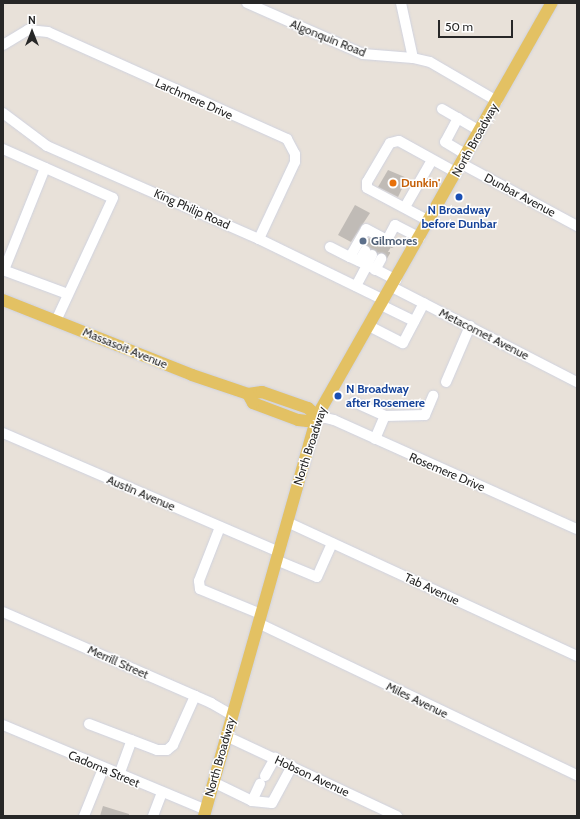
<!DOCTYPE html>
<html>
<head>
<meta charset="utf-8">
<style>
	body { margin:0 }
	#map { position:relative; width:580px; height:819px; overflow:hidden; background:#e8e1d9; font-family:Cabin,sans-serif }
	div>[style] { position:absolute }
	.building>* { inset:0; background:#c0bbb6 }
	.minor-tunnel>* { height:10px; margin-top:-5px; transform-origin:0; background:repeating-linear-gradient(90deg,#c1bcb5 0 10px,transparent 0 15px) }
	.roads { filter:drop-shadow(0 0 1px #cfd2df) drop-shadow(0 0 1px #cfd2df) }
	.minor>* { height:10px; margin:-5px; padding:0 5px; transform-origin:5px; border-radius:5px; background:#fff }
	.major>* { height:12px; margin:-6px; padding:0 6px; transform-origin:6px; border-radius:6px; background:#e3c163 }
	.dots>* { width:11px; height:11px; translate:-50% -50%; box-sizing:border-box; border:2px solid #fff; border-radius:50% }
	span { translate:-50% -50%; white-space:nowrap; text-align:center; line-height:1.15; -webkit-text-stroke:3px #fff; paint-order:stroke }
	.street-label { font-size:12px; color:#272727 }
	.food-label { font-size:12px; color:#c56008; font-weight:700 }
	.left { translate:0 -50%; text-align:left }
	.transit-label { font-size:12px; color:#164399; font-weight:700 }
	.service-label { font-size:12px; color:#4e5e75; font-weight:700 }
	.frame { position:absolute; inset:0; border:4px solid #272727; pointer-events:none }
	.north { position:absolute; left:12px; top:12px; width:40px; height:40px; -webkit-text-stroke:3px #fff; paint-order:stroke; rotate:0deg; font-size:11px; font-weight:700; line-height:16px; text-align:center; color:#272727 }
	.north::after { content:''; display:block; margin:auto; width:14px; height:18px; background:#272727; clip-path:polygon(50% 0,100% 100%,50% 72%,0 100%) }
	.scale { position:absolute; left:438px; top:20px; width:75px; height:18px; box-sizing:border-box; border:2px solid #272727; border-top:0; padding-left:5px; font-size:12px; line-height:14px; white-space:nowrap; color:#272727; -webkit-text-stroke:3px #fff; paint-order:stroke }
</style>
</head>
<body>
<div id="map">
	<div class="building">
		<div style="clip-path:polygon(388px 170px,407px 178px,398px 197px,378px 187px)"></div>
		<div style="clip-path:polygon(355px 205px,370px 213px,351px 242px,338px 235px)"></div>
		<div style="clip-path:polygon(369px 238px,391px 247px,386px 255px,365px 245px)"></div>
		<div style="clip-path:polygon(103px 806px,129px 814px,129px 816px,100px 816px)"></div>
	</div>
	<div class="minor-tunnel">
		<div style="left:365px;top:251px;width:17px;rotate:-65deg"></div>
		<div style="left:372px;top:255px;width:17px;rotate:-65deg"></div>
		<div style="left:381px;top:259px;width:16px;rotate:-60deg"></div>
	</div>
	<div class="roads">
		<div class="minor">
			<div style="left:247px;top:3px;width:127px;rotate:23.7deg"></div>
			<div style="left:363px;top:54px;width:50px;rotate:4.6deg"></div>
			<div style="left:413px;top:58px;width:17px;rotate:13deg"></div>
			<div style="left:430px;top:62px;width:78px;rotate:30.2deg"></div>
			<div style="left:401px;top:3px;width:56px;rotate:77.7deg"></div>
			<div style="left:3px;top:45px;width:29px;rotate:-31deg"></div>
			<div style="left:28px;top:30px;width:20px;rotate:6deg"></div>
			<div style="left:48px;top:32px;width:262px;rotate:24.1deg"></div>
			<div style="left:287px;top:139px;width:17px;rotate:62deg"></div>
			<div style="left:295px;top:154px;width:8px;rotate:90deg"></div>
			<div style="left:295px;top:162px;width:85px;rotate:115.1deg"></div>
			<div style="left:442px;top:109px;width:44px;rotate:30.1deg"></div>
			<div style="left:3px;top:113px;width:55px;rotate:36.9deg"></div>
			<div style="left:47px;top:146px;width:232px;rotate:23.7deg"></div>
			<div style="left:259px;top:239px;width:139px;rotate:26deg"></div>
			<div style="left:458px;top:118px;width:27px;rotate:118deg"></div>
			<div style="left:445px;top:142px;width:26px;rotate:31deg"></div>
			<div style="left:3px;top:149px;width:120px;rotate:24deg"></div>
			<div style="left:113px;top:198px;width:136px;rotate:114.9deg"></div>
			<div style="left:462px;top:164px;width:131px;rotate:28.3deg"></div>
			<div style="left:405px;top:207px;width:54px;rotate:-60.1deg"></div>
			<div style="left:429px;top:221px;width:70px;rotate:-152deg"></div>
			<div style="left:367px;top:188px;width:6px;rotate:-90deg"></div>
			<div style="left:367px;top:182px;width:45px;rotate:-59.5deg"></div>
			<div style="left:390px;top:143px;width:9px;rotate:-13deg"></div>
			<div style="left:399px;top:141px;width:66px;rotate:28.9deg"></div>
			<div style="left:330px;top:247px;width:22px;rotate:27deg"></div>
			<div style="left:372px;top:255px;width:11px;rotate:117deg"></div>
			<div style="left:367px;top:265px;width:19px;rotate:-155deg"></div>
			<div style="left:350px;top:257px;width:32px;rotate:-60deg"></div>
			<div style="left:366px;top:229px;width:24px;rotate:28deg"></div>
			<div style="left:387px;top:240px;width:17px;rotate:-62deg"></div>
			<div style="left:395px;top:225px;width:28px;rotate:27deg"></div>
			<div style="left:359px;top:261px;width:12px;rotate:-59deg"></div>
			<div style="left:3px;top:270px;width:69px;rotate:20.3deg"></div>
			<div style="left:4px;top:270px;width:110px;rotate:-68.1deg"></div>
			<div style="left:375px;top:270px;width:13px;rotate:-61deg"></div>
			<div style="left:356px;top:286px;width:24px;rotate:-62deg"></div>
			<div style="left:367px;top:265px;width:33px;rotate:27deg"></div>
			<div style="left:392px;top:287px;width:208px;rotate:27.2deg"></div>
			<div style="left:381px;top:305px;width:37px;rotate:26deg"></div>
			<div style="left:369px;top:326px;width:38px;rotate:27deg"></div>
			<div style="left:403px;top:343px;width:45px;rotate:-62.3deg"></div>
			<div style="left:446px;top:382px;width:61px;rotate:-66.8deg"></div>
			<div style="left:354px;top:402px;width:34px;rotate:24deg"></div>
			<div style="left:317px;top:416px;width:17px;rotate:13deg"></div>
			<div style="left:334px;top:420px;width:266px;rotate:24.2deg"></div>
			<div style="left:3px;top:433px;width:301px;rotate:23.3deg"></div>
			<div style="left:375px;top:439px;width:25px;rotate:-67deg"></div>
			<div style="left:385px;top:416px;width:40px;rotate:-1.4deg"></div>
			<div style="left:425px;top:415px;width:21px;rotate:-67deg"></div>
			<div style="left:287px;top:522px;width:319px;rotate:24.8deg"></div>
			<div style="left:220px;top:527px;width:58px;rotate:111.3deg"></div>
			<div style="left:199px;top:581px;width:8px;rotate:83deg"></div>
			<div style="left:200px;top:589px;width:66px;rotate:22.3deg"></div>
			<div style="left:276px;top:560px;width:44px;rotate:22.5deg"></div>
			<div style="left:317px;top:577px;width:37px;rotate:-66deg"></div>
			<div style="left:3px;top:612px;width:227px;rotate:23.6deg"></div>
			<div style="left:211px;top:703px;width:24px;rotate:30deg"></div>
			<div style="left:258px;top:623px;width:353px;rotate:25.5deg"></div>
			<div style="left:89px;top:724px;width:73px;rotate:20.9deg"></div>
			<div style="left:157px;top:750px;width:10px"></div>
			<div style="left:167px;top:750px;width:8px;rotate:-40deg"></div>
			<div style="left:173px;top:745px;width:54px;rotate:-65.8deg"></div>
			<div style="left:3px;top:725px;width:220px;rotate:22.7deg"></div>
			<div style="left:226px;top:736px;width:189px;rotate:25.1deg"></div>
			<div style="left:119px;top:775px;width:37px;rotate:-70deg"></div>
			<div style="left:265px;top:776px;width:21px;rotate:-61deg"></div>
			<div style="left:213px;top:782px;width:43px;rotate:26deg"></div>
			<div style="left:252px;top:801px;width:20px;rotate:6deg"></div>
			<div style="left:272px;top:803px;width:42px;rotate:-61.6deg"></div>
			<div style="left:252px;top:801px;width:19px;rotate:-65deg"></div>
			<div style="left:84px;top:816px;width:51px;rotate:-68deg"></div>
			<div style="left:153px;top:816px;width:25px;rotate:-69deg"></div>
		</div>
		<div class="major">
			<div style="left:3px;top:300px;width:203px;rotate:21.6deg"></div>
			<div style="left:192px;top:375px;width:59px;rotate:18.7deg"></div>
			<div style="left:248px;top:394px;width:14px;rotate:-8deg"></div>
			<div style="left:262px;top:392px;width:49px;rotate:19.2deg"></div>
			<div style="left:308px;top:408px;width:12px;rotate:42deg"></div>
			<div style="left:317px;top:416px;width:11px;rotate:153deg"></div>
			<div style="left:307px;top:421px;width:9px;rotate:-174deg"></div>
			<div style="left:298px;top:420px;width:48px;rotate:-159.3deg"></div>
			<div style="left:253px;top:403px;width:10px;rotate:-119deg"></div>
			<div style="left:204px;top:816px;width:416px;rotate:-74.2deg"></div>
			<div style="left:317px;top:416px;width:475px;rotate:-60.4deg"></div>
		</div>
	</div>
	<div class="dots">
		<div style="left:393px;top:183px;background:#e8710a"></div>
		<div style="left:459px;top:197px;background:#1a4fb4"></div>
		<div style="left:363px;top:241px;background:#5c6f8a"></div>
		<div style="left:338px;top:396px;background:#1a4fb4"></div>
	</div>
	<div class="street-label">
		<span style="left:328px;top:38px;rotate:22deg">Algonquin Road</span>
		<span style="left:194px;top:99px;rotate:24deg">Larchmere Drive</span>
		<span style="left:475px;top:140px;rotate:-61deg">North Broadway</span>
		<span style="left:520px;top:195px;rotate:28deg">Dunbar Avenue</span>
		<span style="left:192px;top:209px;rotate:24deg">King Philip Road</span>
		<span style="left:484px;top:334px;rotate:27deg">Metacomet Avenue</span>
		<span style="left:125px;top:348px;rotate:22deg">Massasoit Avenue</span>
		<span style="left:310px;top:446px;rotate:-72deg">North Broadway</span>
		<span style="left:447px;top:472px;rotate:23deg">Rosemere Drive</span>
		<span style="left:141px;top:493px;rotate:23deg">Austin Avenue</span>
		<span style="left:432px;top:589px;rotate:25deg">Tab Avenue</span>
		<span style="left:118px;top:662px;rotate:24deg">Merrill Street</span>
		<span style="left:417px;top:700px;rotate:26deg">Miles Avenue</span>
		<span style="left:220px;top:757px;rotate:-74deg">North Broadway</span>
		<span style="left:104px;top:769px;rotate:23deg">Cadorna Street</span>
		<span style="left:312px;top:776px;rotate:25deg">Hobson Avenue</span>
	</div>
	<div class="food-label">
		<span class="left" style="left:401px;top:183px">Dunkin'</span>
	</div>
	<div class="transit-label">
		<span style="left:459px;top:217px">N Broadway<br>before Dunbar</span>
		<span class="left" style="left:346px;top:396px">N Broadway<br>after Rosemere</span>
	</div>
	<div class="service-label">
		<span class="left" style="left:371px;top:241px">Gilmores</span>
	</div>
	<div class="frame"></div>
	<div class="north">N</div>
	<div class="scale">50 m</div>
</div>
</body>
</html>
